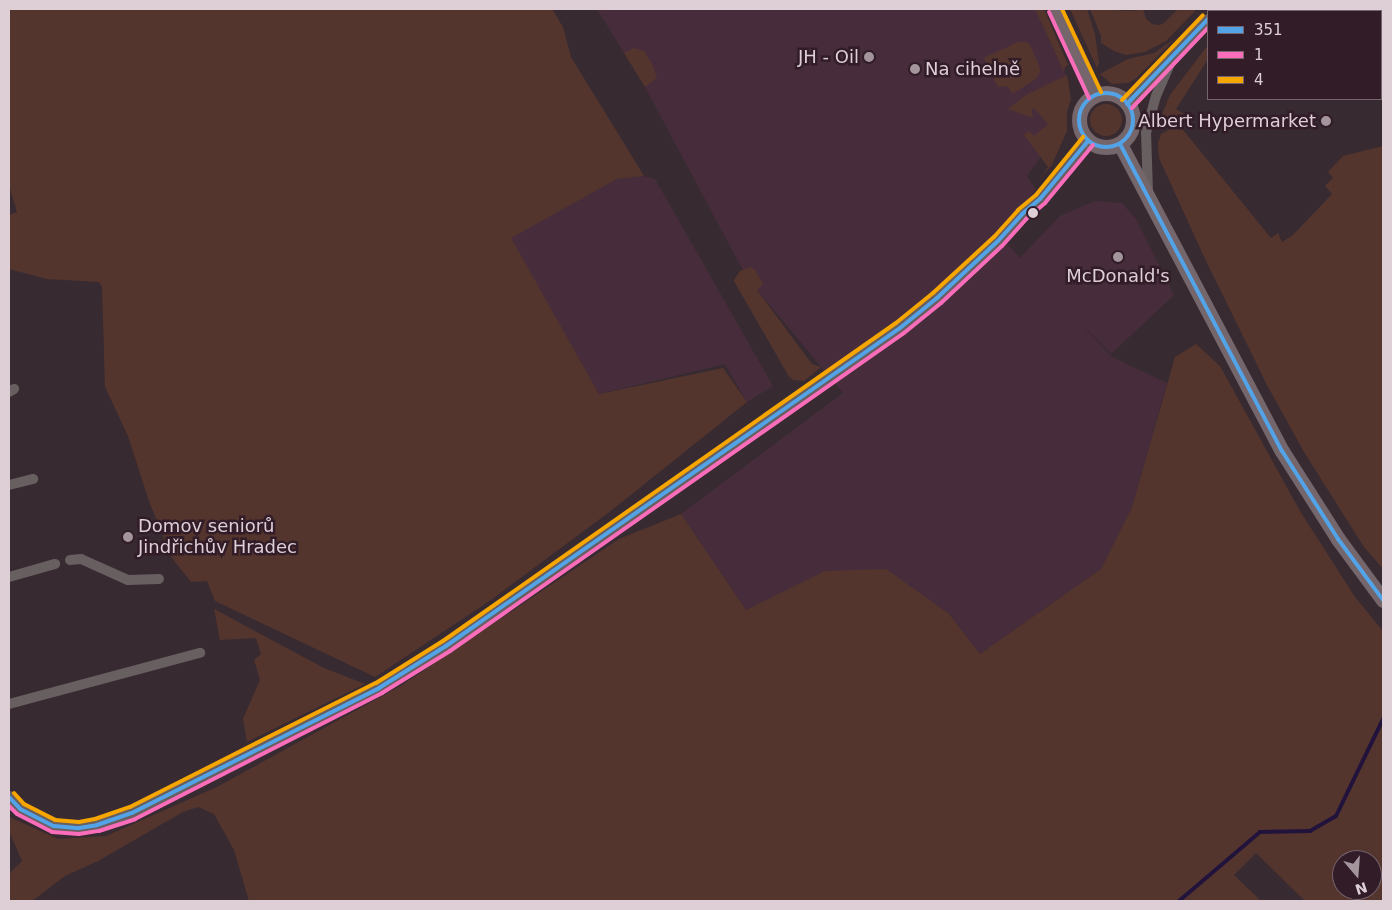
<!DOCTYPE html>
<html>
<head>
<meta charset="utf-8">
<style>
	body { margin:0 }
	#map { position:relative; width:1392px; height:910px; overflow:hidden; background:#372a31; font-family:"DejaVu Sans",sans-serif }
	div>[style] { position:absolute }
	.built>* { inset:0; background:#472d3b }
	.green>* { inset:0; background:#54352e }
	.round { border-radius:50% }
	.stream>* { height:4px; margin:-2px; padding:0 2px; transform-origin:2px; border-radius:2px; background:#21133b }
	.minor>* { height:10px; margin:-5px; padding:0 5px; transform-origin:5px; border-radius:5px; background:#685f61 }
	.tertiary>* { height:12px; margin:-6px; padding:0 6px; transform-origin:6px; border-radius:6px; background:#685f61 }
	.primary>* { height:15px; margin:-7.5px; padding:0 7.5px; transform-origin:7.5px; border-radius:7.5px; background:#74666a }
	.primary>.ring { margin:-7.5px; padding:0; box-sizing:content-box; background:none; border:15px solid #74666a; border-radius:50% }
	.bus-1>* { height:4px; margin:-2px; padding:0 2px; transform-origin:2px; border-radius:2px; background:#53a3e8 }
	.bus-1>.ring { margin:-2px; padding:0; box-sizing:content-box; background:none; border:4px solid #53a3e8; border-radius:50% }
	.bus-2>* { height:4px; margin:-2px; padding:0 2px; transform-origin:2px; border-radius:2px; background:#fb6dba }
	.bus-3>* { height:4px; margin:-2px; padding:0 2px; transform-origin:2px; border-radius:2px; background:#f7a600 }
	.dots>* { width:14px; height:14px; translate:-50% -50%; box-sizing:border-box; border:2px solid #311c28; border-radius:50% }
	span { translate:-50% -50%; white-space:nowrap; text-align:center; line-height:1.15; -webkit-text-stroke:5px #311c28; paint-order:stroke }
	.poi-label { font-size:18px; color:#decfd7 }
	.right { translate:-100% -50%; text-align:right }
	.left { translate:0 -50%; text-align:left }
	.frame { position:absolute; inset:0; border:10px solid #decfd7; pointer-events:none }
	.legend { position:absolute; left:1207px; top:10px; width:175px; height:90px; box-sizing:border-box; background:#311c28; border:1px solid #76646e; margin:0; padding:6px 9px; list-style:none; font-size:15px; color:#decfd7 }
	.legend li { display:flex; align-items:center; gap:10px; height:25px }
	.legend b { width:25px; border:1px solid #76646e }
	.north { position:absolute; left:1332px; top:850px; width:50px; height:50px; box-sizing:border-box; background:#311c28; border:1px solid #76646e; border-radius:50%; rotate:162deg; font-size:14px; font-weight:700; line-height:20px; text-align:center; color:#decfd7 }
	.north::after { content:''; display:block; margin:auto; width:18px; height:22px; background:#a4959d; clip-path:polygon(50% 0,100% 100%,50% 72%,0 100%) }
</style>
</head>
<body>
<div id="map">
	<div class="built">
		<div style="clip-path:polygon(597px 9px,1035px 9px,1066px 76px,1062px 127px,1027px 176px,1036px 190px,997px 233px,1020px 258px,1060px 216px,1095px 201px,1122px 203px,1136px 219px,1174px 295px,1111px 354px,1071px 313px,1112px 357px,1167px 383px,1132px 507px,1101px 569px,980px 654px,949px 614px,825px 571px,746px 610px,681px 514px,843px 393px,747px 278px,645px 87px)"></div>
		<div style="clip-path:polygon(644px 176px,655px 179px,773px 386px,747px 402px,725px 364px,599px 394px,510px 238px,617px 179px)"></div>
	</div>
	<div class="green">
		<div style="clip-path:polygon(9px 9px,552px 9px,563px 27px,571px 57px,644px 176px,617px 179px,511px 238px,599px 394px,723px 368px,747px 402px,612px 510px,491px 600px,375px 677px,215px 601px,207px 581px,191px 582px,172px 558px,149px 501px,128px 436px,105px 387px,102px 287px,99px 282px,47px 279px,9px 269px,9px 215px,17px 212px,9px 185px)"></div>
		<div style="clip-path:polygon(1035px 9px,1044px 9px,1068px 65px,1065px 67px,1064px 72px)"></div>
		<div style="clip-path:polygon(1070px 9px,1087px 9px,1095px 34px,1099px 63px,1097px 68px)"></div>
		<div style="clip-path:polygon(1090px 9px,1132px 11px,1143px 9px,1146px 19px,1152px 24px,1158px 25px,1163px 24px,1178px 9px,1197px 9px,1166px 41px,1145px 52px,1126px 55px,1114px 51px,1101px 43px,1101px 36px)"></div>
		<div style="clip-path:polygon(1176px 38px,1135px 79px,1128px 83px,1112px 84px,1100px 74px,1128px 59px,1154px 53px)"></div>
		<div style="clip-path:polygon(1018px 42px,1026px 42px,1030px 45px,1039px 65px,1040px 72px,1036px 79px,1012px 94px,1008px 86px,998px 87px,984px 58px)"></div>
		<div style="clip-path:polygon(1208px 45px,1208px 59px,1176px 109px,1184px 114px,1170px 127px,1161px 127px,1162px 114px,1170px 95px)"></div>
		<div style="clip-path:polygon(634px 48px,644px 51px,652px 64px,657px 78px,645px 87px,624px 53px)"></div>
		<div style="clip-path:polygon(1067px 75px,1071px 99px,1067px 112px,1067px 131px,1052px 165px,1039px 179px,1048px 167px,1024px 135px,1029px 131px,1034px 136px,1048px 124px,1034px 108px,1031px 111px,1033px 118px,1008px 109px,1026px 95px)"></div>
		<div class="round" style="left:1090px;top:104px;width:32px;height:32px"></div>
		<div style="clip-path:polygon(1179px 125px,1271px 238px,1278px 233px,1282px 242px,1293px 235px,1332px 194px,1325px 186px,1333px 178px,1328px 172px,1343px 156px,1383px 146px,1383px 569px,1364px 547px,1304px 452px,1268px 387px,1206px 261px,1159px 158px,1158px 143px,1161px 134px)"></div>
		<div style="clip-path:polygon(750px 267px,755px 270px,763px 284px,757px 290px,812px 364px,821px 367px,804px 381px,793px 380px,788px 375px,735px 283px,734px 280px,740px 271px)"></div>
		<div style="clip-path:polygon(evenodd,1196px 344px,1220px 366px,1300px 511px,1355px 597px,1383px 631px,1383px 901px,1305px 901px,1256px 853px,1234px 875px,1261px 901px,249px 901px,234px 850px,214px 814px,198px 807px,183px 812px,98px 861px,65px 876px,32px 901px,9px 901px,9px 874px,22px 861px,9px 831px,9px 817px,58px 839px,106px 836px,217px 787px,402px 685px,619px 539px,681px 514px,746px 610px,825px 571px,886px 569px,949px 614px,980px 654px,1101px 569px,1132px 507px,1175px 357px,1196px 344px,1342px 860px,1372px 860px,1372px 890px,1342px 890px,1342px 860px)"></div>
		<div style="clip-path:polygon(214px 609px,324px 668px,365px 684px,247px 742px,243px 719px,260px 680px,254px 660px,261px 654px,256px 638px,220px 640px)"></div>
	</div>
	<div class="stream">
		<div style="left:1179px;top:901px;width:106px;rotate:-40.4deg"></div>
		<div style="left:1260px;top:832px;width:50px;rotate:-1.1deg"></div>
		<div style="left:1310px;top:831px;width:30px;rotate:-30deg"></div>
		<div style="left:1336px;top:816px;width:108px;rotate:-64.1deg"></div>
	</div>
	<div class="minor">
		<div style="left:1216px;top:11px;width:3px;rotate:-45deg"></div>
		<div style="left:1127px;top:104px;width:117px;rotate:-46.4deg"></div>
		<div style="left:1148px;top:192px;width:59px;rotate:-91.9deg"></div>
		<div style="left:1146px;top:133px;width:38px;rotate:-75deg"></div>
		<div style="left:1156px;top:96px;width:43px;rotate:-66.4deg"></div>
		<div style="left:9px;top:392px;width:6px;rotate:-31deg"></div>
		<div style="left:9px;top:485px;width:25px;rotate:-14deg"></div>
		<div style="left:70px;top:560px;width:11px;rotate:-5deg"></div>
		<div style="left:81px;top:559px;width:51px;rotate:24.1deg"></div>
		<div style="left:128px;top:580px;width:31px;rotate:-2deg"></div>
		<div style="left:9px;top:577px;width:48px;rotate:-15.8deg"></div>
		<div style="left:9px;top:704px;width:198px;rotate:-15deg"></div>
	</div>
	<div class="tertiary">
		<div style="left:9px;top:797px;width:16px;rotate:47deg"></div>
		<div style="left:20px;top:809px;width:22px;rotate:30deg"></div>
		<div style="left:39px;top:820px;width:16px;rotate:22deg"></div>
		<div style="left:54px;top:826px;width:25px;rotate:5deg"></div>
		<div style="left:79px;top:828px;width:18px;rotate:-9deg"></div>
		<div style="left:97px;top:825px;width:37px;rotate:-19deg"></div>
		<div style="left:132px;top:813px;width:277px;rotate:-26.8deg"></div>
		<div style="left:379px;top:688px;width:79px;rotate:-32.1deg"></div>
		<div style="left:446px;top:646px;width:554px;rotate:-35.01deg"></div>
		<div style="left:900px;top:328px;width:48px;rotate:-39deg"></div>
		<div style="left:937px;top:298px;width:83px;rotate:-43.1deg"></div>
		<div style="left:998px;top:241px;width:36px;rotate:-48deg"></div>
		<div style="left:1022px;top:214px;width:23px;rotate:-40deg"></div>
		<div style="left:1040px;top:199px;width:75px;rotate:-50.4deg"></div>
	</div>
	<div class="primary">
		<div style="left:1055px;top:9px;width:95px;rotate:65.1deg"></div>
		<div class="ring" style="left:1079px;top:93px;width:39px;height:39px"></div>
		<div style="left:1120px;top:144px;width:347px;rotate:62.2deg"></div>
		<div style="left:1282px;top:451px;width:104px;rotate:57.5deg"></div>
		<div style="left:1338px;top:539px;width:76px;rotate:53.6deg"></div>
	</div>
	<div class="bus-1">
		<div class="ring" style="left:1079px;top:93px;width:50px;height:50px"></div>
		<div style="left:1127px;top:104px;width:117px;rotate:-46.4deg"></div>
		<div style="left:1120px;top:144px;width:347px;rotate:62.2deg"></div>
		<div style="left:1282px;top:451px;width:104px;rotate:57.5deg"></div>
		<div style="left:1338px;top:539px;width:76px;rotate:53.6deg"></div>
		<div style="left:9px;top:797px;width:16px;rotate:47deg"></div>
		<div style="left:20px;top:809px;width:38px;rotate:27deg"></div>
		<div style="left:54px;top:826px;width:25px;rotate:5deg"></div>
		<div style="left:79px;top:828px;width:18px;rotate:-9deg"></div>
		<div style="left:97px;top:825px;width:37px;rotate:-19deg"></div>
		<div style="left:132px;top:813px;width:277px;rotate:-26.8deg"></div>
		<div style="left:379px;top:688px;width:79px;rotate:-32.1deg"></div>
		<div style="left:446px;top:646px;width:554px;rotate:-35.01deg"></div>
		<div style="left:900px;top:328px;width:48px;rotate:-39deg"></div>
		<div style="left:937px;top:298px;width:83px;rotate:-43.1deg"></div>
		<div style="left:998px;top:241px;width:36px;rotate:-48deg"></div>
		<div style="left:1022px;top:214px;width:23px;rotate:-40deg"></div>
		<div style="left:1040px;top:199px;width:75px;rotate:-50.4deg"></div>
	</div>
	<div class="bus-2">
		<div style="left:1049px;top:12px;width:95px;rotate:65.1deg"></div>
		<div style="left:1132px;top:108px;width:110px;rotate:-46.5deg"></div>
		<div style="left:9px;top:806px;width:11px;rotate:45deg"></div>
		<div style="left:17px;top:814px;width:39px;rotate:27deg"></div>
		<div style="left:52px;top:832px;width:27px;rotate:4deg"></div>
		<div style="left:79px;top:834px;width:20px;rotate:-9deg"></div>
		<div style="left:99px;top:831px;width:38px;rotate:-18deg"></div>
		<div style="left:135px;top:819px;width:277px;rotate:-27deg"></div>
		<div style="left:382px;top:693px;width:80px;rotate:-31.7deg"></div>
		<div style="left:450px;top:651px;width:554px;rotate:-35.01deg"></div>
		<div style="left:904px;top:333px;width:48px;rotate:-39deg"></div>
		<div style="left:941px;top:303px;width:83px;rotate:-43.1deg"></div>
		<div style="left:1002px;top:246px;width:36px;rotate:-48deg"></div>
		<div style="left:1026px;top:219px;width:25px;rotate:-40deg"></div>
		<div style="left:1045px;top:203px;width:75px;rotate:-50.4deg"></div>
	</div>
	<div class="bus-3">
		<div style="left:1062px;top:9px;width:92px;rotate:64.8deg"></div>
		<div style="left:1122px;top:100px;width:117px;rotate:-46.4deg"></div>
		<div style="left:14px;top:793px;width:15px;rotate:48deg"></div>
		<div style="left:24px;top:804px;width:35px;rotate:27deg"></div>
		<div style="left:55px;top:820px;width:24px;rotate:5deg"></div>
		<div style="left:79px;top:822px;width:16px;rotate:-11deg"></div>
		<div style="left:95px;top:819px;width:37px;rotate:-19deg"></div>
		<div style="left:130px;top:807px;width:275px;rotate:-26.8deg"></div>
		<div style="left:376px;top:683px;width:79px;rotate:-32.1deg"></div>
		<div style="left:443px;top:641px;width:553px;rotate:-35.07deg"></div>
		<div style="left:896px;top:323px;width:48px;rotate:-39deg"></div>
		<div style="left:933px;top:293px;width:83px;rotate:-42.6deg"></div>
		<div style="left:994px;top:237px;width:36px;rotate:-48deg"></div>
		<div style="left:1018px;top:210px;width:23px;rotate:-40deg"></div>
		<div style="left:1036px;top:195px;width:75px;rotate:-51deg"></div>
	</div>
	<div class="dots">
		<div style="left:869px;top:57px;background:#a4959d"></div>
		<div style="left:915px;top:69px;background:#a4959d"></div>
		<div style="left:1326px;top:121px;background:#a4959d"></div>
		<div style="left:1033px;top:213px;background:#decfd7"></div>
		<div style="left:1118px;top:257px;background:#a4959d"></div>
		<div style="left:128px;top:537px;background:#a4959d"></div>
	</div>
	<div class="poi-label">
		<span class="right" style="left:859px;top:57px">JH - Oil</span>
		<span class="left" style="left:925px;top:69px">Na cihelně</span>
		<span class="right" style="left:1316px;top:121px">Albert Hypermarket</span>
		<span style="left:1118px;top:276px">McDonald's</span>
		<span class="left" style="left:138px;top:537px">Domov seniorů<br>Jindřichův Hradec</span>
	</div>
	<div class="frame"></div>
	<ul class="legend">
	<li><b style="height:6px;background:#53a3e8"></b>351</li>
	<li><b style="height:6px;background:#fb6dba"></b>1</li>
	<li><b style="height:6px;background:#f7a600"></b>4</li>
	</ul>
	<div class="north">N</div>
</div>
</body>
</html>
